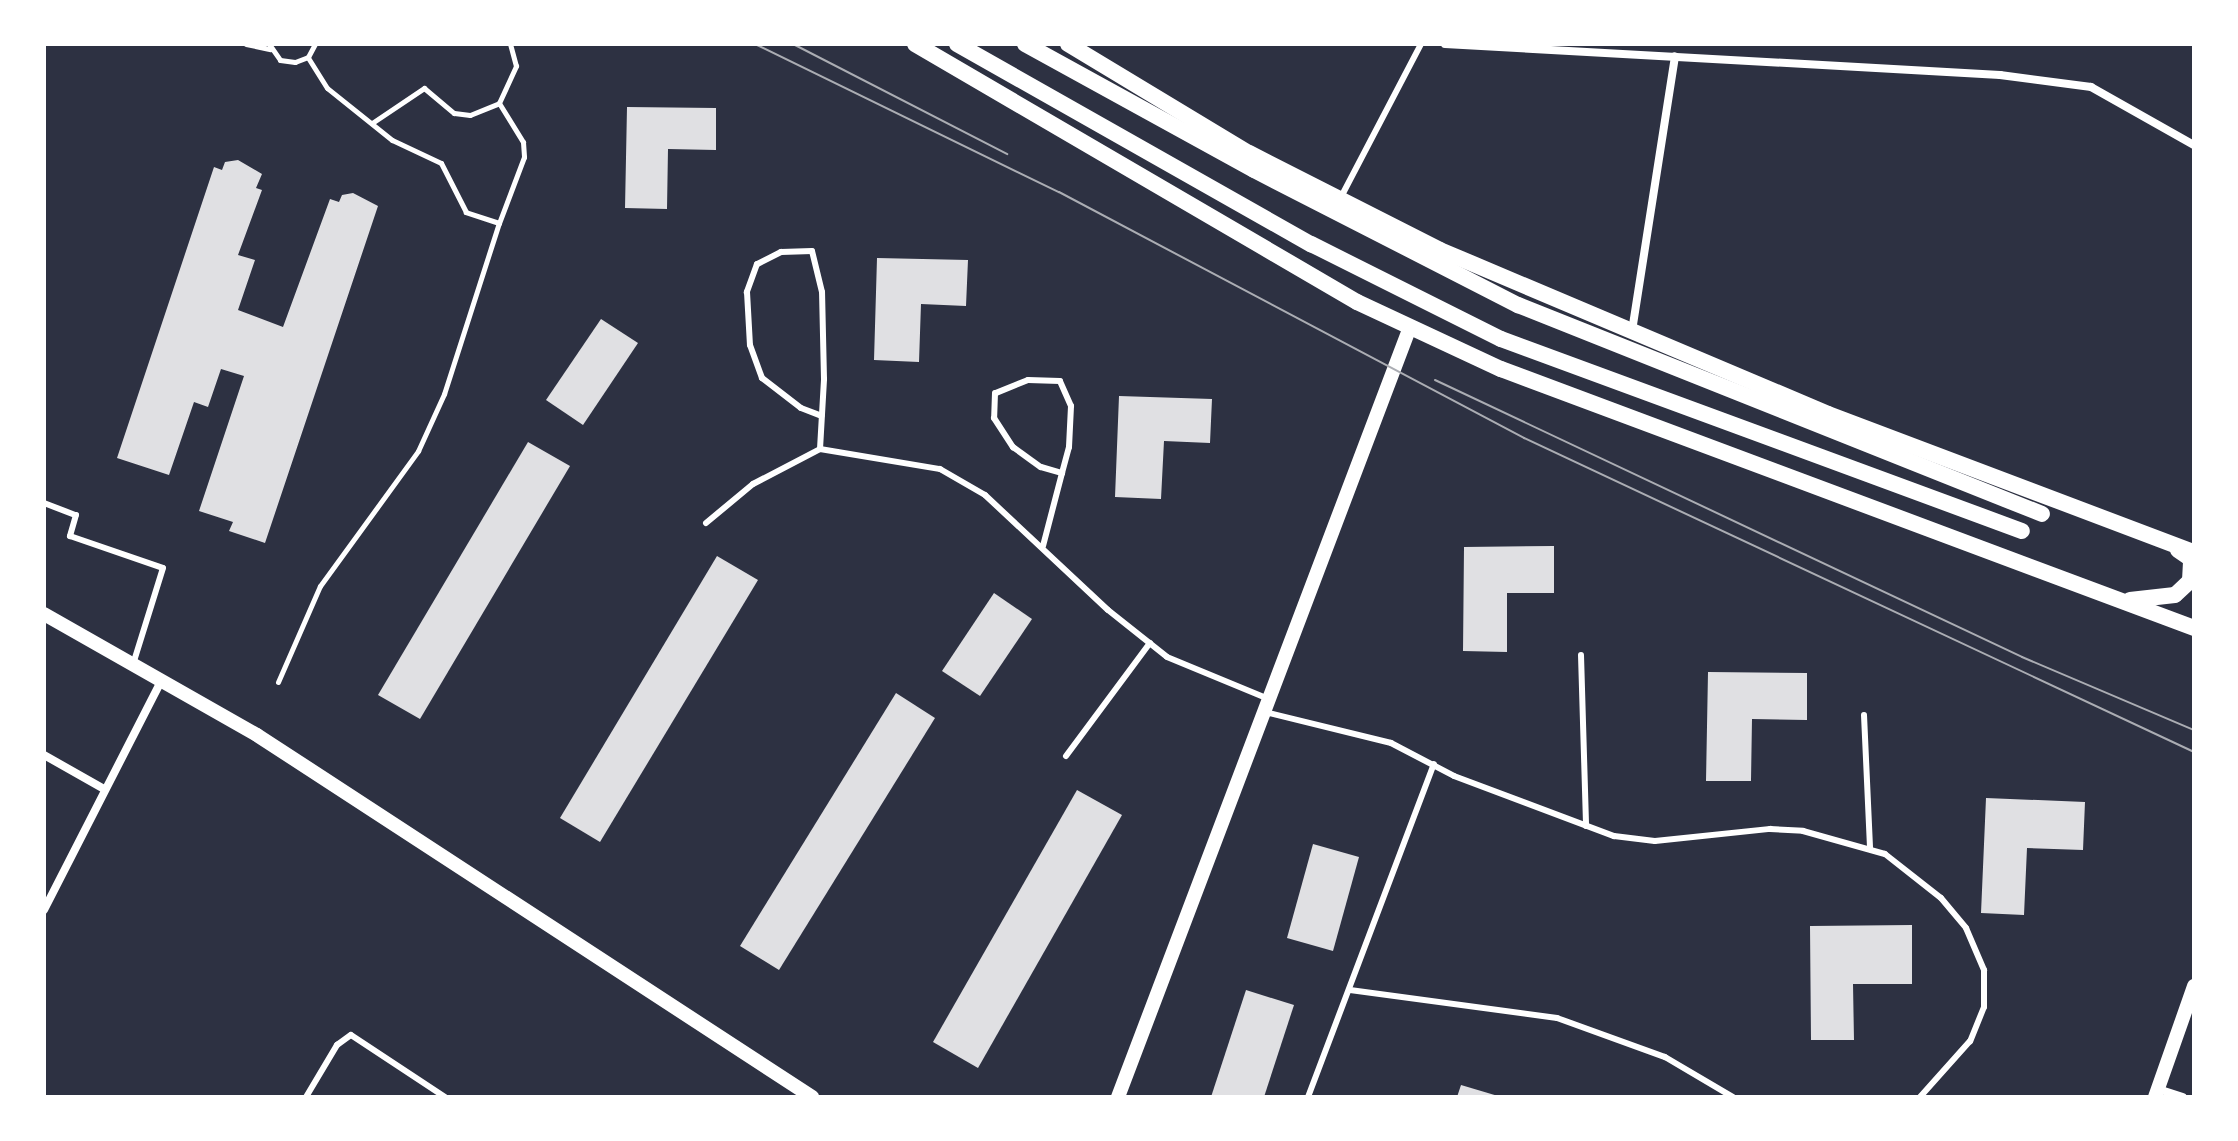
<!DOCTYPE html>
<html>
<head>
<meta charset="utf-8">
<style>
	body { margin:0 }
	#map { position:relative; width:2238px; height:1141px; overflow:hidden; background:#2d3142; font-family:Lato,sans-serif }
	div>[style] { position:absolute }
	.building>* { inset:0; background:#e0e0e3 }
	.path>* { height:5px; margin:-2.5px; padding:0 2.5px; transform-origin:2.5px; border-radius:2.5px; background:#fff }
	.service>* { height:6px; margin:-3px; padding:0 3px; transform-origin:3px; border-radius:3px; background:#fff }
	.minor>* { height:8px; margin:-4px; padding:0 4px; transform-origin:4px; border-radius:4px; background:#fff }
	.tertiary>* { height:14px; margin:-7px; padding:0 7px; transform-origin:7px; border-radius:7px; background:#fff }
	.secondary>* { height:16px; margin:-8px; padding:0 8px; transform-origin:8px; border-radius:8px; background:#fff }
	.tram>* { height:2px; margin:-1px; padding:0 1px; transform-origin:1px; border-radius:1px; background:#abadb3 }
	span { translate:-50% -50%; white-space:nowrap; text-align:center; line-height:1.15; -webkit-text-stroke:6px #fff; paint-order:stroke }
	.frame { position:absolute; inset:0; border:46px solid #fff; pointer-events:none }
</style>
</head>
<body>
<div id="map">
	<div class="building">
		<div style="clip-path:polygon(627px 107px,716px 108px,716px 150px,668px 149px,667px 209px,625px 208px)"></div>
		<div style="clip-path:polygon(238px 160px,262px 174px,256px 188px,262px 190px,238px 255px,255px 260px,238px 310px,283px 327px,330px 199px,339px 202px,342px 195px,353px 193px,378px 206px,265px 543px,229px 531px,233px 522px,199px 511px,244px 376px,221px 369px,208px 407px,194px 402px,169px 475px,117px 458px,214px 167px,222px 170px,225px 162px)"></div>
		<div style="clip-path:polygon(877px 258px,968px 260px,966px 306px,921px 304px,919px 362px,874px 360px)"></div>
		<div style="clip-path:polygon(601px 319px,638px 343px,583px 425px,546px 400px)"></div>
		<div style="clip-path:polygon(1119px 396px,1212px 399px,1210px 443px,1164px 441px,1161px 499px,1115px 497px)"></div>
		<div style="clip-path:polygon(528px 442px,570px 466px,420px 719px,378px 695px)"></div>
		<div style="clip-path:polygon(1554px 546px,1554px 593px,1507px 593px,1507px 652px,1463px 651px,1464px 547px)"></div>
		<div style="clip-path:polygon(717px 556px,758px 580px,600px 842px,560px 818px)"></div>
		<div style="clip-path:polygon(994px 593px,1032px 619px,980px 696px,942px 671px)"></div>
		<div style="clip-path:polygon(1708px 672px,1807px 673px,1807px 720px,1752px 719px,1751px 781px,1706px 781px)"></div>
		<div style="clip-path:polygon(896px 693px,935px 718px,779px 970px,740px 946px)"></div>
		<div style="clip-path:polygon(1077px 790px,1122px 815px,978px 1068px,933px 1042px)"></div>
		<div style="clip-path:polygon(1986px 798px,2085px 802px,2083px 850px,2027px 848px,2024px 915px,1981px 913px)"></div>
		<div style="clip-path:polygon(1313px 844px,1359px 857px,1333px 951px,1287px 938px)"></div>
		<div style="clip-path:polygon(1912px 925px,1912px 984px,1853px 984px,1854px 1040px,1811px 1040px,1810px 926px)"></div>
		<div style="clip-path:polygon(1246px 990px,1294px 1005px,1264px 1097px,1211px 1097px)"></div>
		<div style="clip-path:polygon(1461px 1085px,1498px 1096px,1498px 1097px,1457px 1097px)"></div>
	</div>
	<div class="path">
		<div style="left:246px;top:44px;width:25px;rotate:12deg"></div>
		<div style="left:269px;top:44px;width:19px;rotate:55deg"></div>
		<div style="left:280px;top:60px;width:15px;rotate:8deg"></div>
		<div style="left:295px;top:62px;width:14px;rotate:-21deg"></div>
		<div style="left:308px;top:57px;width:15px;rotate:-62deg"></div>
		<div style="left:499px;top:103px;width:41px;rotate:-65.3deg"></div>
		<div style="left:516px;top:66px;width:23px;rotate:-105deg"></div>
		<div style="left:372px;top:123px;width:63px;rotate:-33.9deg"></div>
		<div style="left:424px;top:88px;width:39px;rotate:40deg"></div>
		<div style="left:454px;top:113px;width:16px;rotate:7deg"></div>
		<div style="left:470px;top:115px;width:31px;rotate:-22deg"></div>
		<div style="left:499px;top:103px;width:46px;rotate:58.4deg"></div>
		<div style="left:523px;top:142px;width:15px;rotate:86deg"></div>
		<div style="left:524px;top:157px;width:71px;rotate:110.7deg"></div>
		<div style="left:278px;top:682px;width:105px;rotate:-66.4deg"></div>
		<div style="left:320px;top:586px;width:167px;rotate:-54deg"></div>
		<div style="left:418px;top:451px;width:63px;rotate:-65.5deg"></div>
		<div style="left:444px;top:394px;width:180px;rotate:-72.2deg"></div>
		<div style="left:499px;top:223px;width:35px;rotate:-162deg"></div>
		<div style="left:466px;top:212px;width:55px;rotate:-117deg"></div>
		<div style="left:441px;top:163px;width:54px;rotate:-154.9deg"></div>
		<div style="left:392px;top:140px;width:83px;rotate:-141.3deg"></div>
		<div style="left:327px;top:88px;width:36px;rotate:-122deg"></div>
	</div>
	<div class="service">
		<div style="left:1340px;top:199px;width:175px;rotate:-62.4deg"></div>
		<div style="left:820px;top:449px;width:70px;rotate:-86.7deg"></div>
		<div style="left:824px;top:379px;width:87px;rotate:-91.3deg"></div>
		<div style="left:822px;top:292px;width:42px;rotate:-103.7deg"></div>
		<div style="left:812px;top:251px;width:31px;rotate:178deg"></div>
		<div style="left:781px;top:252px;width:27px;rotate:153deg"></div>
		<div style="left:757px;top:264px;width:30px;rotate:110deg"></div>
		<div style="left:747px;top:292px;width:53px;rotate:86.8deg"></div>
		<div style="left:750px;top:345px;width:35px;rotate:70deg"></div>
		<div style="left:762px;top:378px;width:49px;rotate:37.6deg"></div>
		<div style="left:801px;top:408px;width:22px;rotate:21deg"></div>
		<div style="left:44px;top:503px;width:34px;rotate:21deg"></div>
		<div style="left:76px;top:515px;width:22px;rotate:106deg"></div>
		<div style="left:70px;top:536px;width:98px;rotate:19deg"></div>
		<div style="left:163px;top:568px;width:97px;rotate:107.3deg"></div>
		<div style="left:706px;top:523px;width:61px;rotate:-39.7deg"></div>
		<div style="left:753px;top:484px;width:76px;rotate:-27.6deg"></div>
		<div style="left:820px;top:449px;width:122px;rotate:9.5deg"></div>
		<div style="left:940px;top:469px;width:52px;rotate:30deg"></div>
		<div style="left:985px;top:495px;width:168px;rotate:43.1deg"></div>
		<div style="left:1108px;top:610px;width:75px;rotate:38.5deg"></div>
		<div style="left:1167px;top:657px;width:110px;rotate:22.4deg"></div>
		<div style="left:1043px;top:546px;width:75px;rotate:-75.4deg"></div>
		<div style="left:1062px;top:473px;width:27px;rotate:-75deg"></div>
		<div style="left:1069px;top:447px;width:41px;rotate:-87.2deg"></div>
		<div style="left:1071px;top:406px;width:27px;rotate:-114deg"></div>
		<div style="left:1060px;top:381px;width:32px;rotate:-178deg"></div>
		<div style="left:1028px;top:380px;width:35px;rotate:158deg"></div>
		<div style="left:995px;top:393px;width:25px;rotate:92deg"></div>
		<div style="left:994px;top:418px;width:35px;rotate:57deg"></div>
		<div style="left:1013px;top:447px;width:34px;rotate:36deg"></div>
		<div style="left:1041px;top:467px;width:22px;rotate:16deg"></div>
		<div style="left:1581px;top:655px;width:171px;rotate:88.3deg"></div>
		<div style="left:1265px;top:712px;width:130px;rotate:13.8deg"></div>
		<div style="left:1391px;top:743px;width:71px;rotate:27.6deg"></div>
		<div style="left:1454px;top:776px;width:171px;rotate:20.6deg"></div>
		<div style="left:1614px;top:836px;width:41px;rotate:7deg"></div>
		<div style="left:1655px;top:841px;width:116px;rotate:-6deg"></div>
		<div style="left:1770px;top:829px;width:33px;rotate:3deg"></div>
		<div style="left:1803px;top:831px;width:85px;rotate:15.7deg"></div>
		<div style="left:1885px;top:854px;width:71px;rotate:38.2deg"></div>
		<div style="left:1941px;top:898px;width:39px;rotate:50deg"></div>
		<div style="left:1966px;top:928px;width:46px;rotate:66.8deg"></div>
		<div style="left:1984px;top:970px;width:37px;rotate:90deg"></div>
		<div style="left:1984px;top:1007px;width:37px;rotate:112deg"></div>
		<div style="left:1970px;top:1041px;width:75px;rotate:131.8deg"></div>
		<div style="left:1864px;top:715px;width:134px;rotate:87.4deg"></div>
		<div style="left:1066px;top:756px;width:141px;rotate:-53.4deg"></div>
		<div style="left:1350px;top:990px;width:209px;rotate:7.7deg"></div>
		<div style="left:1557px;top:1018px;width:115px;rotate:19.9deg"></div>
		<div style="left:1665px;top:1057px;width:79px;rotate:30.5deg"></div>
		<div style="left:306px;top:1097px;width:61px;rotate:-59.2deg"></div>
		<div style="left:337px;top:1045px;width:17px;rotate:-36deg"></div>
		<div style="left:351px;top:1035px;width:113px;rotate:33.4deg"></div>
		<div style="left:1308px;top:1097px;width:356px;rotate:-69.3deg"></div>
	</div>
	<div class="minor">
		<div style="left:1445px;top:44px;width:556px;rotate:3.2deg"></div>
		<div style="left:2000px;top:75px;width:92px;rotate:7.5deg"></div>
		<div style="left:2091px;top:87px;width:118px;rotate:29.4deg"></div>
		<div style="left:1632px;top:331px;width:278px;rotate:-81.1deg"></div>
		<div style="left:44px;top:755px;width:69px;rotate:29.5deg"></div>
		<div style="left:44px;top:910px;width:259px;rotate:-62.9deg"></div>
		<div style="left:2158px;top:1089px;width:26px;rotate:18deg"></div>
	</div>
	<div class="tertiary">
		<div style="left:44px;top:614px;width:245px;rotate:29.6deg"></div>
		<div style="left:257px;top:735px;width:663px;rotate:33.11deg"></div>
		<div style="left:1118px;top:1097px;width:824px;rotate:-69.23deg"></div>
		<div style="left:2155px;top:1097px;width:118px;rotate:-70.6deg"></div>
	</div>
	<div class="secondary">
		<div style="left:915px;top:44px;width:512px;rotate:30.27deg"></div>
		<div style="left:1357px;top:302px;width:159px;rotate:25deg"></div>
		<div style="left:1501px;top:369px;width:740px;rotate:20.49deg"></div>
		<div style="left:957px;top:44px;width:407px;rotate:29.5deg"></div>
		<div style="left:1311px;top:244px;width:212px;rotate:26.6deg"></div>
		<div style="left:1501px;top:339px;width:555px;rotate:20.23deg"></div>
		<div style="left:1025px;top:44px;width:261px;rotate:28.8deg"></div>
		<div style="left:1254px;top:170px;width:297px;rotate:27.1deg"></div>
		<div style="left:1518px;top:305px;width:564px;rotate:21.74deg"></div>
		<div style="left:1068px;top:44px;width:211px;rotate:31.1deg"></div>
		<div style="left:1249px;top:153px;width:214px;rotate:26.9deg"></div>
		<div style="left:1440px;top:250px;width:421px;rotate:22.9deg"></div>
		<div style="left:1828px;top:414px;width:391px;rotate:20.7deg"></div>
		<div style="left:2130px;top:600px;width:45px;rotate:-6.3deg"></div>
		<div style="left:2175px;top:595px;width:21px;rotate:-43deg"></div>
		<div style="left:2190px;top:581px;width:22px;rotate:-87deg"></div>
		<div style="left:2191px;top:559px;width:16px;rotate:-145deg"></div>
	</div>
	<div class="tram">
		<div style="left:755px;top:44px;width:338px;rotate:26deg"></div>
		<div style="left:1059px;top:192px;width:526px;rotate:27.88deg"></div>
		<div style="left:1524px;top:438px;width:740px;rotate:25.11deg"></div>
		<div style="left:793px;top:44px;width:241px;rotate:27.2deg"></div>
		<div style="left:1435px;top:380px;width:649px;rotate:25.26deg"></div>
		<div style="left:2022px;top:657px;width:187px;rotate:23deg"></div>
	</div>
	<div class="frame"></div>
</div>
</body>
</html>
